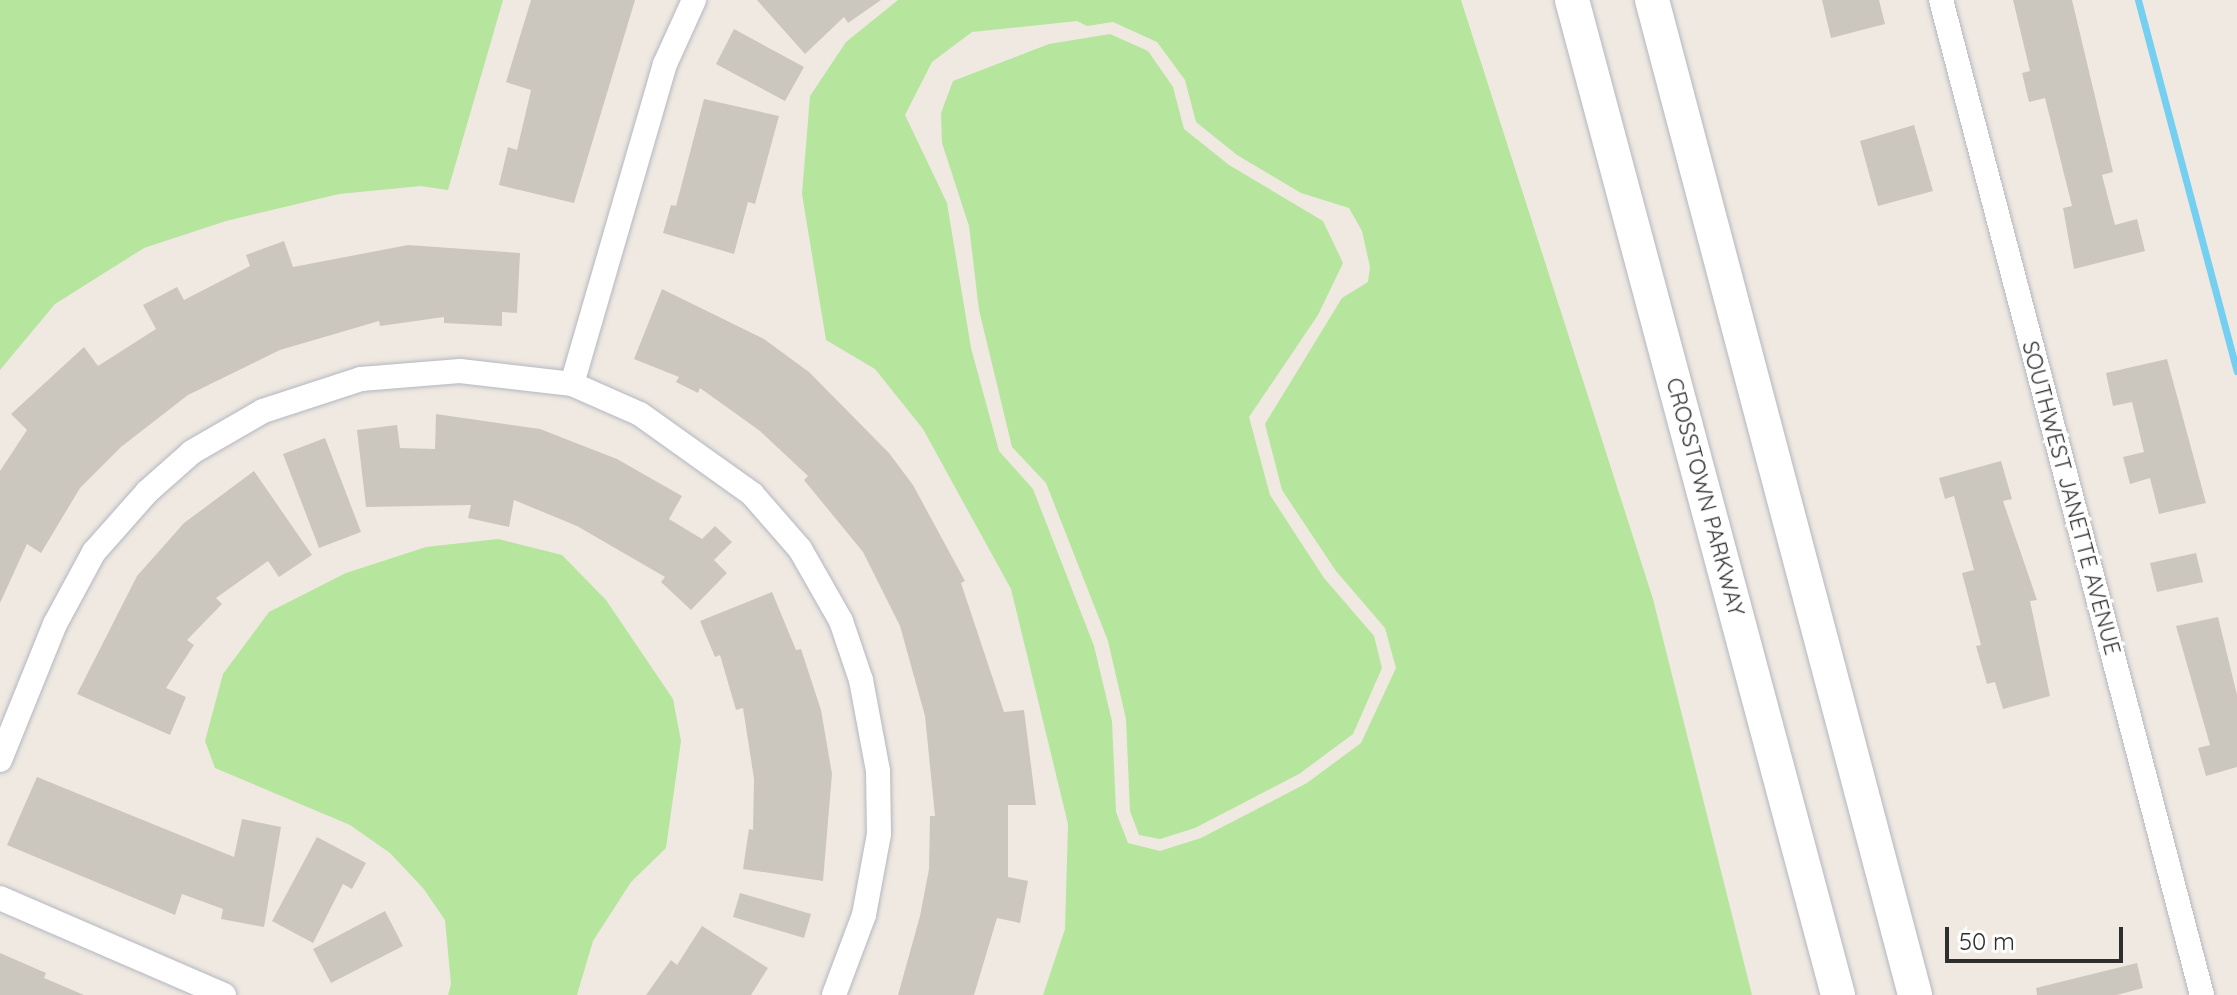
<!DOCTYPE html>
<html>
<head>
<meta charset="utf-8">
<style>
	body { margin:0 }
	#map { position:relative; width:2237px; height:995px; overflow:hidden; background:#efe9e1; font-family:Quicksand,sans-serif }
	div>[style] { position:absolute }
	.green>* { inset:0; background:#b6e59e }
	.stream>* { height:7px; margin:-3.5px; padding:0 3.5px; transform-origin:3.5px; border-radius:3.5px; background:#75cff0 }
	.building>* { inset:0; background:#cbc7bf }
	.roads { filter:drop-shadow(0 0 2px #b4b7c1) drop-shadow(0 0 2px #b4b7c1) }
	.minor>* { height:24px; margin:-12px; padding:0 12px; transform-origin:12px; border-radius:12px; background:#fff }
	.secondary>* { height:34px; margin:-17px; padding:0 17px; transform-origin:17px; border-radius:17px; background:#fff }
	span { translate:-50% -50%; white-space:nowrap; text-align:center; line-height:1.15; -webkit-text-stroke:6px #fff; paint-order:stroke }
	.street-label { font-size:22px; color:#2e2e2e }
	.scale { position:absolute; left:1945px; top:927px; width:178px; height:36px; box-sizing:border-box; border:4px solid #2e2e2e; border-top:0; padding-left:10px; font-size:24px; line-height:28px; white-space:nowrap; color:#2e2e2e; -webkit-text-stroke:6px #fff; paint-order:stroke }
</style>
</head>
<body>
<div id="map">
	<div class="green">
		<div style="clip-path:polygon(0 0,503px 0,448px 190px,421px 186px,339px 194px,226px 221px,144px 248px,55px 304px,0 370px)"></div>
		<div style="clip-path:polygon(evenodd,898px 0,1461px 0,1653px 599px,1752px 995px,1043px 995px,1065px 929px,1068px 824px,1011px 589px,923px 429px,875px 369px,826px 340px,802px 194px,810px 96px,846px 42px,898px 0,1077px 21px,1087px 26px,1113px 22px,1157px 42px,1185px 80px,1196px 122px,1237px 155px,1301px 193px,1349px 208px,1362px 231px,1370px 267px,1368px 282px,1342px 298px,1265px 424px,1282px 490px,1336px 571px,1385px 628px,1396px 668px,1361px 743px,1307px 783px,1201px 838px,1160px 851px,1128px 843px,1116px 812px,1112px 721px,1094px 646px,1033px 489px,999px 451px,971px 348px,947px 203px,905px 115px,932px 62px,972px 32px,1077px 21px)"></div>
		<div style="clip-path:polygon(1110px 34px,1148px 51px,1173px 87px,1184px 129px,1229px 165px,1323px 221px,1343px 263px,1318px 315px,1249px 417px,1270px 495px,1324px 578px,1374px 636px,1382px 668px,1353px 734px,1299px 774px,1195px 828px,1160px 839px,1139px 835px,1130px 811px,1126px 719px,1108px 641px,1046px 483px,1012px 447px,979px 310px,969px 226px,942px 143px,941px 113px,953px 81px,1049px 44px)"></div>
		<div style="clip-path:polygon(498px 539px,562px 555px,606px 600px,673px 699px,681px 741px,666px 848px,631px 882px,593px 941px,577px 995px,448px 995px,451px 984px,445px 920px,423px 888px,390px 853px,350px 825px,215px 768px,205px 741px,223px 674px,269px 612px,346px 573px,426px 547px)"></div>
	</div>
	<div class="stream">
		<div style="left:2138px;top:0;width:384px;rotate:75.1deg"></div>
	</div>
	<div class="building">
		<div style="clip-path:polygon(531px 0,635px 0,574px 203px,499px 185px,508px 147px,517px 150px,531px 90px,506px 82px)"></div>
		<div style="clip-path:polygon(757px 0,881px 0,848px 23px,844px 17px,805px 54px)"></div>
		<div style="clip-path:polygon(1822px 0,1879px 0,1885px 24px,1831px 38px)"></div>
		<div style="clip-path:polygon(2013px 0,2072px 0,2113px 172px,2102px 175px,2115px 225px,2137px 219px,2145px 251px,2074px 269px,2063px 208px,2072px 206px,2045px 98px,2029px 102px,2022px 73px,2030px 71px)"></div>
		<div style="clip-path:polygon(734px 29px,804px 67px,785px 101px,716px 64px)"></div>
		<div style="clip-path:polygon(704px 99px,779px 116px,755px 204px,748px 202px,734px 254px,663px 233px,671px 205px,676px 206px)"></div>
		<div style="clip-path:polygon(1914px 125px,1933px 191px,1878px 206px,1860px 141px)"></div>
		<div style="clip-path:polygon(284px 241px,293px 267px,408px 245px,520px 253px,517px 313px,502px 312px,502px 326px,444px 323px,444px 317px,380px 326px,379px 321px,280px 350px,188px 395px,121px 447px,80px 488px,41px 553px,27px 544px,0 603px,0 471px,27px 430px,11px 414px,84px 347px,98px 366px,156px 329px,143px 305px,177px 287px,184px 300px,250px 266px,246px 255px)"></div>
		<div style="clip-path:polygon(662px 289px,764px 339px,809px 372px,889px 453px,913px 485px,965px 581px,961px 583px,1004px 712px,1024px 710px,1036px 805px,1008px 805px,1008px 877px,1028px 881px,1020px 923px,997px 918px,974px 995px,898px 995px,920px 916px,929px 869px,930px 816px,935px 816px,925px 716px,900px 626px,863px 552px,804px 480px,808px 476px,760px 431px,700px 388px,698px 393px,676px 382px,679px 377px,634px 359px)"></div>
		<div style="clip-path:polygon(2167px 359px,2206px 503px,2159px 514px,2150px 478px,2130px 484px,2123px 457px,2144px 452px,2132px 402px,2113px 406px,2106px 373px)"></div>
		<div style="clip-path:polygon(436px 414px,540px 429px,617px 459px,682px 496px,669px 519px,702px 539px,715px 526px,732px 542px,714px 560px,727px 573px,691px 610px,661px 582px,665px 577px,577px 526px,514px 500px,509px 527px,468px 518px,471px 505px,366px 507px,357px 430px,397px 425px,400px 448px,435px 449px)"></div>
		<div style="clip-path:polygon(325px 438px,361px 532px,319px 548px,283px 454px)"></div>
		<div style="clip-path:polygon(2001px 461px,2012px 499px,2003px 501px,2037px 600px,2030px 601px,2050px 696px,2003px 709px,1995px 682px,1987px 684px,1976px 646px,1981px 645px,1962px 573px,1974px 570px,1954px 496px,1945px 499px,1939px 478px)"></div>
		<div style="clip-path:polygon(254px 471px,312px 555px,279px 577px,268px 561px,216px 598px,222px 604px,187px 640px,194px 645px,166px 688px,186px 697px,170px 735px,77px 694px,137px 576px,184px 523px)"></div>
		<div style="clip-path:polygon(2196px 553px,2203px 582px,2157px 592px,2150px 563px)"></div>
		<div style="clip-path:polygon(772px 592px,796px 650px,801px 649px,821px 710px,832px 774px,823px 881px,743px 869px,749px 829px,753px 830px,754px 779px,743px 708px,736px 710px,720px 655px,715px 657px,700px 621px)"></div>
		<div style="clip-path:polygon(2218px 617px,2237px 695px,2237px 767px,2206px 776px,2198px 748px,2210px 745px,2176px 626px)"></div>
		<div style="clip-path:polygon(37px 777px,234px 857px,242px 819px,281px 827px,264px 927px,221px 919px,223px 909px,182px 894px,175px 915px,7px 845px)"></div>
		<div style="clip-path:polygon(317px 837px,366px 863px,352px 889px,343px 884px,313px 943px,272px 921px)"></div>
		<div style="clip-path:polygon(740px 893px,811px 914px,804px 938px,733px 917px)"></div>
		<div style="clip-path:polygon(385px 911px,403px 946px,331px 983px,313px 949px)"></div>
		<div style="clip-path:polygon(702px 926px,768px 968px,751px 995px,646px 995px,671px 960px,677px 965px)"></div>
		<div style="clip-path:polygon(0 953px,46px 973px,44px 978px,84px 995px,0 995px)"></div>
		<div style="clip-path:polygon(2137px 963px,2143px 988px,2117px 995px,2037px 995px,2036px 988px)"></div>
	</div>
	<div class="roads">
		<div class="minor">
			<div style="left:1941px;top:0;width:1029px;rotate:75.3deg"></div>
			<div style="left:572px;top:384px;width:74px;rotate:23.8deg"></div>
			<div style="left:640px;top:414px;width:138px;rotate:35.5deg"></div>
			<div style="left:752px;top:494px;width:73px;rotate:48.9deg"></div>
			<div style="left:800px;top:549px;width:83px;rotate:60.3deg"></div>
			<div style="left:841px;top:621px;width:62px;rotate:71.3deg"></div>
			<div style="left:861px;top:680px;width:93px;rotate:79.4deg"></div>
			<div style="left:878px;top:771px;width:63px;rotate:89.1deg"></div>
			<div style="left:879px;top:834px;width:82px;rotate:100.5deg"></div>
			<div style="left:864px;top:915px;width:85px;rotate:110.6deg"></div>
			<div style="left:0;top:760px;width:147px;rotate:-68deg"></div>
			<div style="left:55px;top:624px;width:82px;rotate:-61.6deg"></div>
			<div style="left:94px;top:552px;width:80px;rotate:-48.5deg"></div>
			<div style="left:147px;top:492px;width:60px;rotate:-41.6deg"></div>
			<div style="left:192px;top:452px;width:82px;rotate:-30deg"></div>
			<div style="left:263px;top:411px;width:103px;rotate:-18.1deg"></div>
			<div style="left:361px;top:379px;width:99px;rotate:-4.6deg"></div>
			<div style="left:460px;top:371px;width:113px;rotate:6.6deg"></div>
			<div style="left:572px;top:384px;width:333px;rotate:-73.8deg"></div>
			<div style="left:665px;top:64px;width:70px;rotate:-65.6deg"></div>
			<div style="left:0;top:898px;width:244px;rotate:23.4deg"></div>
		</div>
		<div class="secondary">
			<div style="left:1572px;top:0;width:1030px;rotate:75.03deg"></div>
			<div style="left:1652px;top:0;width:1029px;rotate:75.19deg"></div>
		</div>
	</div>
	<div class="street-label">
		<span style="left:1705px;top:497px;rotate:75deg">CROSSTOWN PARKWAY</span>
		<span style="left:2071px;top:498px;rotate:75deg">SOUTHWEST JANETTE AVENUE</span>
	</div>
	<div class="scale">50 m</div>
</div>
</body>
</html>
